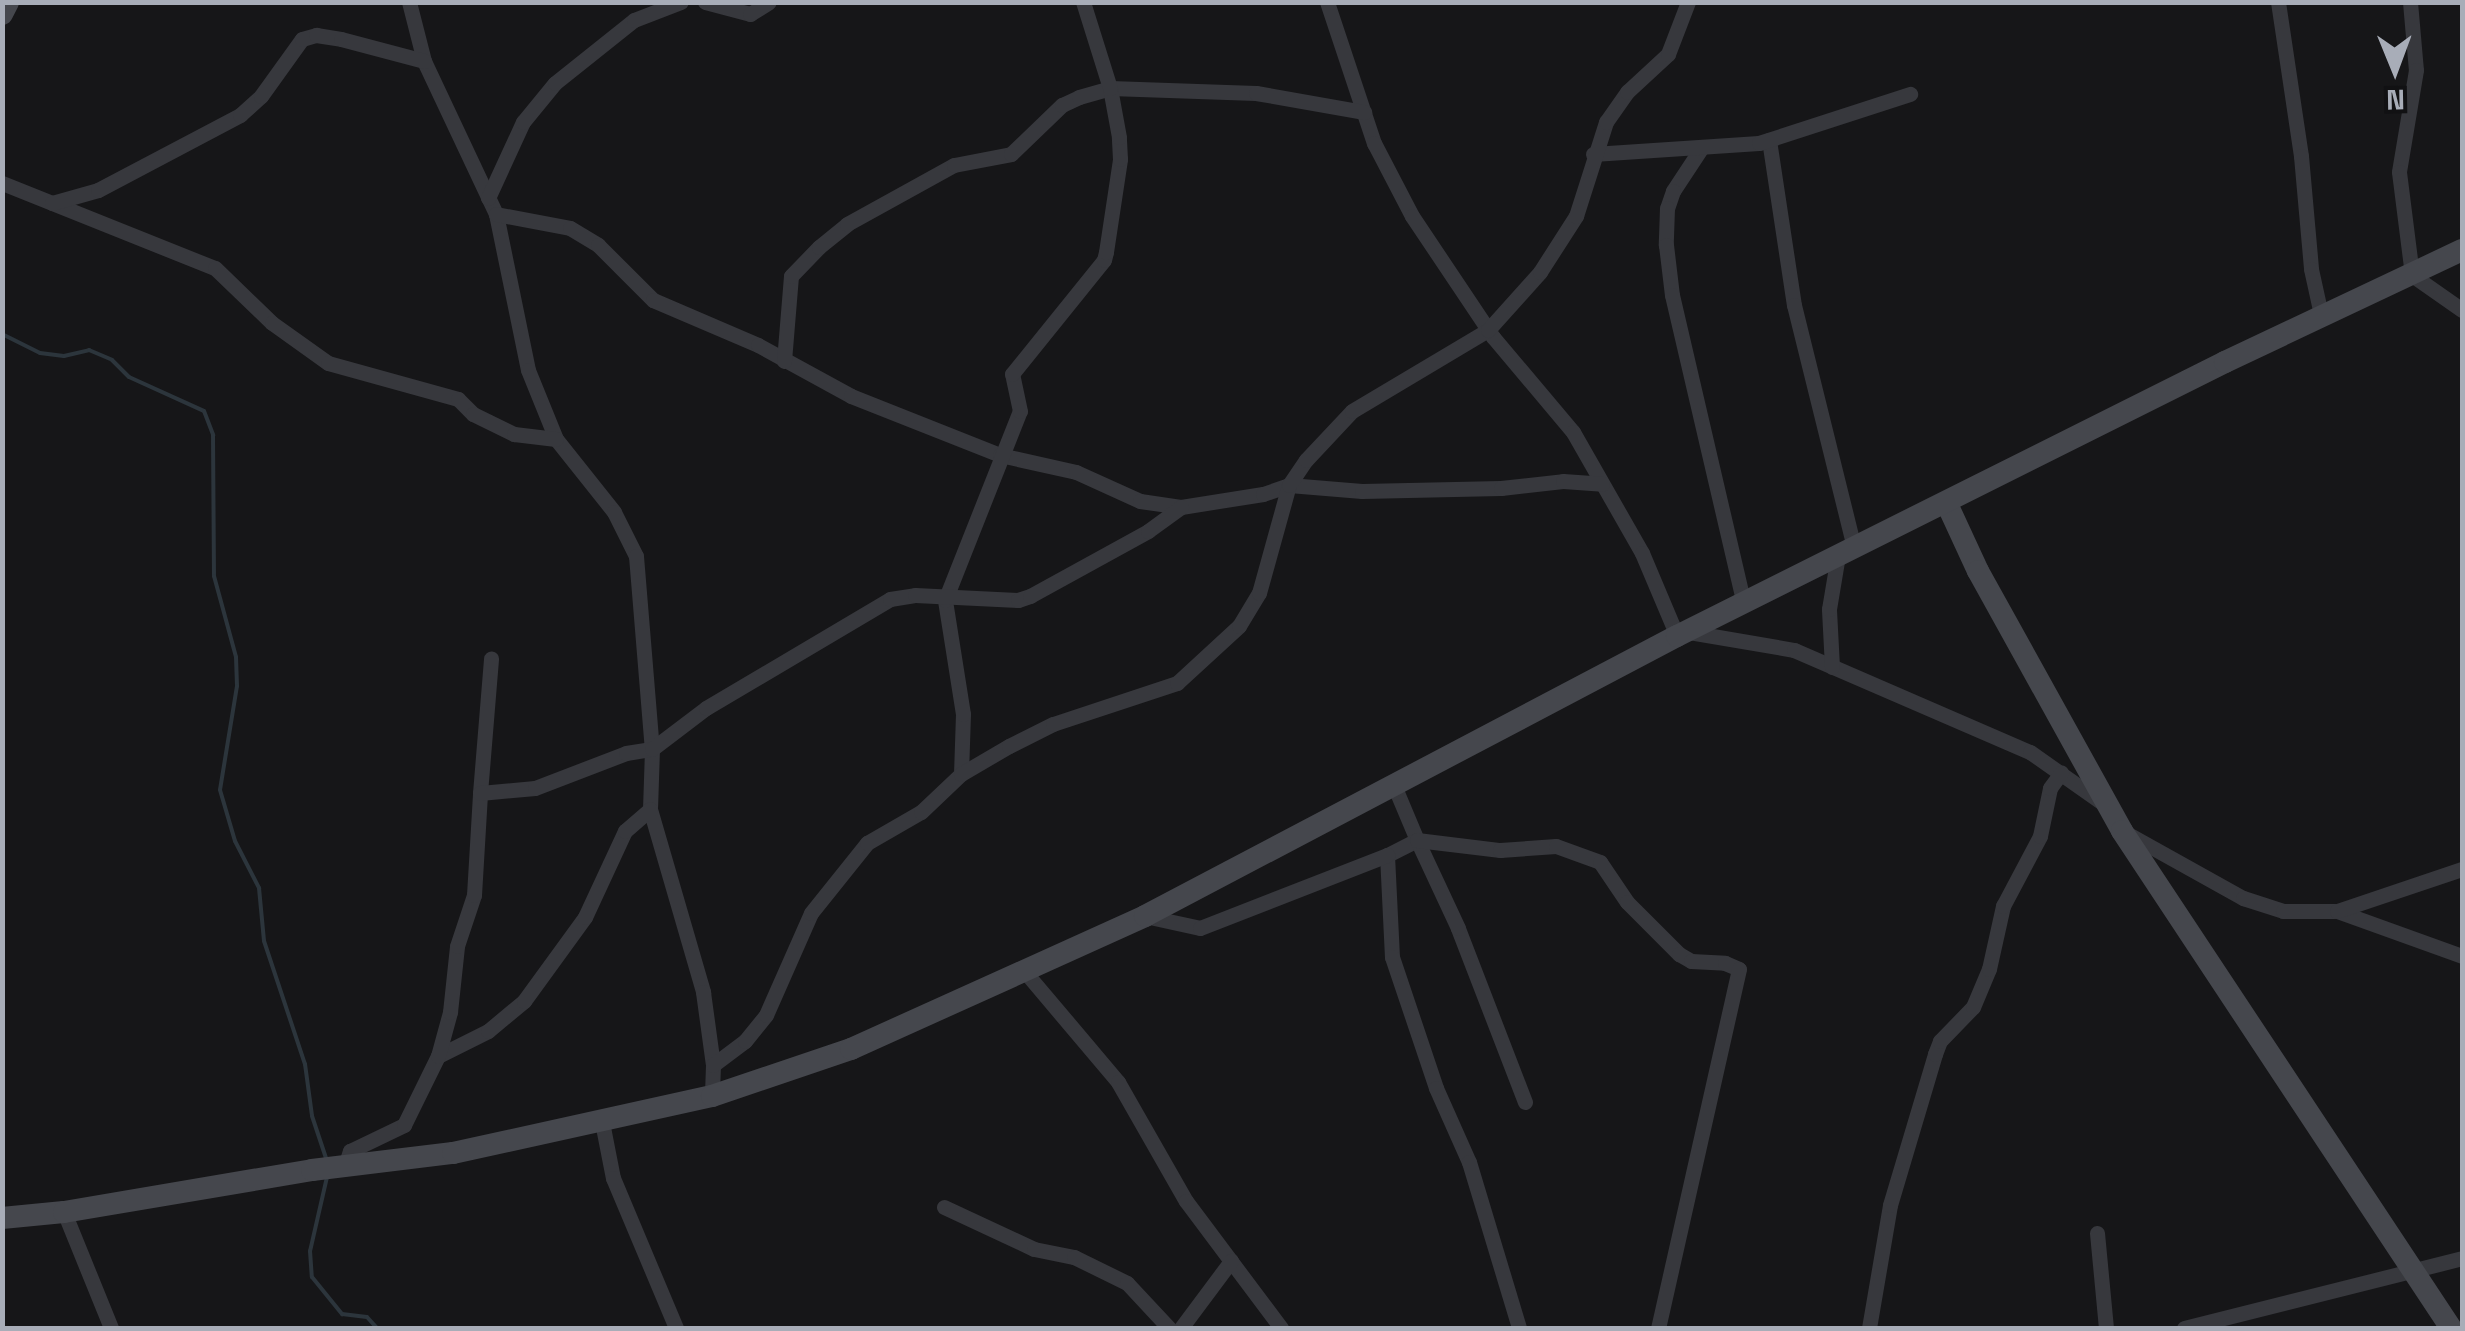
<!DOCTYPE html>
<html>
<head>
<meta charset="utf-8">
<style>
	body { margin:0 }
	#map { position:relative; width:2465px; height:1331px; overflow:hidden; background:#161618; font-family:"Space Grotesk",sans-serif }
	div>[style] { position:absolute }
	.stream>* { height:4px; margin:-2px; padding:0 2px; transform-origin:2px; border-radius:2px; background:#2c353c }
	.street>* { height:15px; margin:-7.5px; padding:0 7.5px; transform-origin:7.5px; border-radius:7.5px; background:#37383d }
	.secondary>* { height:22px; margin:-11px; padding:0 11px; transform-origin:11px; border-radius:11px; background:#45474d }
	span { translate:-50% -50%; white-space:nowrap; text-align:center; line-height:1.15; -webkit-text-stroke:9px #111113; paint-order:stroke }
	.frame { position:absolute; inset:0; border:5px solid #a8adb8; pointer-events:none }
	.north { position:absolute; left:2345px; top:20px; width:100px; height:100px; -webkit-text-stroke:8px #111113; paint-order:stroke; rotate:179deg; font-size:28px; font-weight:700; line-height:40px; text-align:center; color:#a8adb8 }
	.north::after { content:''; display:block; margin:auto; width:35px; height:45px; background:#a8adb8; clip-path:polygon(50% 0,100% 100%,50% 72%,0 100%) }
</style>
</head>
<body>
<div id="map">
	<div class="stream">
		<div style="left:2px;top:334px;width:42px;rotate:26.6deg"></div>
		<div style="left:40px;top:353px;width:24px;rotate:7deg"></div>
		<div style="left:64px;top:356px;width:26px;rotate:-13deg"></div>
		<div style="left:89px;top:350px;width:25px;rotate:23deg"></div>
		<div style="left:112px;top:360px;width:24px;rotate:45deg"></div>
		<div style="left:129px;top:377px;width:82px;rotate:24.4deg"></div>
		<div style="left:204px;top:411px;width:26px;rotate:69deg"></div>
		<div style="left:213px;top:435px;width:141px;rotate:89.6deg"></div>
		<div style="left:214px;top:576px;width:84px;rotate:74.8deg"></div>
		<div style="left:236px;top:657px;width:29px;rotate:88deg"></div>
		<div style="left:237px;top:686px;width:105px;rotate:99.3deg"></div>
		<div style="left:220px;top:790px;width:53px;rotate:73.6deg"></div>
		<div style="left:235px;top:841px;width:53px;rotate:62.9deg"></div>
		<div style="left:259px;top:888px;width:53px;rotate:84.6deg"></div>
		<div style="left:264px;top:941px;width:130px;rotate:71.6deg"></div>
		<div style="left:305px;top:1064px;width:52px;rotate:82.3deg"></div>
		<div style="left:312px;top:1116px;width:44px;rotate:71.6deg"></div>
		<div style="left:327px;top:1177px;width:76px;rotate:102.9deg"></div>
		<div style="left:310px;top:1251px;width:26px;rotate:86deg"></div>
		<div style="left:312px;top:1277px;width:48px;rotate:51deg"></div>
		<div style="left:342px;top:1314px;width:25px;rotate:7deg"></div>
		<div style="left:367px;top:1317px;width:15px;rotate:48deg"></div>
	</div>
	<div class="street">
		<div style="left:409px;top:2px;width:61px;rotate:75.7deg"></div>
		<div style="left:424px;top:61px;width:169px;rotate:64.8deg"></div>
		<div style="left:496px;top:214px;width:159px;rotate:78.4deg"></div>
		<div style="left:528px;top:370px;width:74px;rotate:67.9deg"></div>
		<div style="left:556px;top:439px;width:93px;rotate:51.5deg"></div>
		<div style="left:614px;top:512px;width:49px;rotate:63.4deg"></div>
		<div style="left:636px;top:556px;width:194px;rotate:85.3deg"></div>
		<div style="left:652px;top:749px;width:60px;rotate:91.9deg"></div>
		<div style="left:650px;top:809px;width:191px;rotate:73.8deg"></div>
		<div style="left:703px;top:992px;width:74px;rotate:82.2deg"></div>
		<div style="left:713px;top:1065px;width:31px;rotate:92deg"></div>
		<div style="left:705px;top:2px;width:47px;rotate:14.9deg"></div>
		<div style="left:750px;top:14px;width:22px;rotate:-32deg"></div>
		<div style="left:1327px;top:2px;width:149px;rotate:71.6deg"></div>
		<div style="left:1374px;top:143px;width:82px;rotate:62.5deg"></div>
		<div style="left:1412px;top:216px;width:146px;rotate:56.2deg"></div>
		<div style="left:1493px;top:337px;width:124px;rotate:49.9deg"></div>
		<div style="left:1573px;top:432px;width:139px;rotate:60.3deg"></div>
		<div style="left:1642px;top:553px;width:90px;rotate:67.1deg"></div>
		<div style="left:2278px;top:2px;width:156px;rotate:81.5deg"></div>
		<div style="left:2301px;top:156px;width:113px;rotate:84.9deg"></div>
		<div style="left:2311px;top:269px;width:51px;rotate:77.6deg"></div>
		<div style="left:2410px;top:2px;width:68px;rotate:85deg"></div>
		<div style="left:2416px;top:70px;width:103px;rotate:99.5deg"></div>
		<div style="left:2399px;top:172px;width:104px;rotate:82.8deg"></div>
		<div style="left:2412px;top:275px;width:61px;rotate:35deg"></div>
		<div style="left:1769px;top:140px;width:167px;rotate:81.4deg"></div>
		<div style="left:1794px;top:305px;width:249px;rotate:76.1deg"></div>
		<div style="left:1702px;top:147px;width:53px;rotate:123.4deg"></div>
		<div style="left:1673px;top:191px;width:18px;rotate:109deg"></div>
		<div style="left:1667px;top:208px;width:37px;rotate:92deg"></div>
		<div style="left:1666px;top:245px;width:50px;rotate:83.2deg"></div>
		<div style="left:1672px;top:295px;width:317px;rotate:76.9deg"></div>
		<div style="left:1593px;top:154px;width:166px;rotate:-3.8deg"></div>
		<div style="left:1759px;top:143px;width:159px;rotate:-18deg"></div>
		<div style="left:2px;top:183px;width:229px;rotate:21.8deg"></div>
		<div style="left:215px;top:268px;width:79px;rotate:44deg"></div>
		<div style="left:272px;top:323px;width:69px;rotate:35.5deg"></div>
		<div style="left:328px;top:363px;width:135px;rotate:15.5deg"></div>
		<div style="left:458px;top:399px;width:21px;rotate:45deg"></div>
		<div style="left:473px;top:414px;width:46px;rotate:26deg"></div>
		<div style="left:514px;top:434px;width:42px;rotate:6.8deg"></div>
		<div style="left:488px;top:198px;width:84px;rotate:-65.3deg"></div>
		<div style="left:523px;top:122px;width:50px;rotate:-50.6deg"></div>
		<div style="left:555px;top:83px;width:101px;rotate:-38.6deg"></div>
		<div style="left:634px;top:20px;width:50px;rotate:-21deg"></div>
		<div style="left:52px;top:203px;width:48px;rotate:-15.8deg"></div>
		<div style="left:98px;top:190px;width:161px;rotate:-27.8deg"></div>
		<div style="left:240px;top:115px;width:28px;rotate:-42deg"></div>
		<div style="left:261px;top:96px;width:70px;rotate:-54.3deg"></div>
		<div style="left:302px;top:39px;width:15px;rotate:-16deg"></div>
		<div style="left:316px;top:35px;width:25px;rotate:9deg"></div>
		<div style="left:341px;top:39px;width:86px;rotate:14.8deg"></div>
		<div style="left:496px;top:214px;width:75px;rotate:10.7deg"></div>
		<div style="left:570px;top:228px;width:33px;rotate:31deg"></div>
		<div style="left:598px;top:245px;width:78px;rotate:45deg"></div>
		<div style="left:653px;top:300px;width:114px;rotate:23.2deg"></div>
		<div style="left:758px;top:345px;width:106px;rotate:28.7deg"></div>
		<div style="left:851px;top:396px;width:160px;rotate:21.6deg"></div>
		<div style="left:1000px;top:455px;width:78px;rotate:12.6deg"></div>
		<div style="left:1076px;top:472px;width:70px;rotate:24.4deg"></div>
		<div style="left:1140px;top:501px;width:41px;rotate:8.3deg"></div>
		<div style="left:1181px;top:507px;width:83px;rotate:-9deg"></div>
		<div style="left:1263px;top:494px;width:28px;rotate:-19deg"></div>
		<div style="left:1289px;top:485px;width:73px;rotate:4.7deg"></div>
		<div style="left:1362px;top:491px;width:139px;rotate:-1.2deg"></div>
		<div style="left:1501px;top:488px;width:62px;rotate:-6.4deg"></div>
		<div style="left:1563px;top:481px;width:39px;rotate:4deg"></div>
		<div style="left:784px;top:361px;width:85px;rotate:-85.3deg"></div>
		<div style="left:791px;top:276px;width:40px;rotate:-46deg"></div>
		<div style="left:819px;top:247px;width:36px;rotate:-39deg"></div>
		<div style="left:847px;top:224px;width:122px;rotate:-28.9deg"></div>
		<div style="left:954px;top:165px;width:58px;rotate:-10.9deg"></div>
		<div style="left:1011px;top:154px;width:71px;rotate:-43.9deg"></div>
		<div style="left:1062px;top:105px;width:19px;rotate:-25deg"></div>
		<div style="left:1079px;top:97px;width:32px;rotate:-16deg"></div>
		<div style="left:1110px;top:88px;width:146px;rotate:2deg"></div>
		<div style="left:1256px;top:93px;width:110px;rotate:10deg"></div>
		<div style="left:1689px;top:632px;width:107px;rotate:9.7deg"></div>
		<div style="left:1794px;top:650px;width:257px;rotate:23.4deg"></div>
		<div style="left:2030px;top:752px;width:90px;rotate:35.1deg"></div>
		<div style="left:1832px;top:667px;width:58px;rotate:-93deg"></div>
		<div style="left:1829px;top:609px;width:55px;rotate:-80.5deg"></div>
		<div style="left:961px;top:774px;width:60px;rotate:-88.1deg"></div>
		<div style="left:963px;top:714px;width:115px;rotate:-99deg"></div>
		<div style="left:945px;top:600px;width:203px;rotate:-68.4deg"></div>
		<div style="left:1020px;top:411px;width:38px;rotate:-102deg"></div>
		<div style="left:1012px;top:374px;width:146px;rotate:-51.1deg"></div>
		<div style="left:1104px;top:260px;width:8px;rotate:-76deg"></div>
		<div style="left:1106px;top:252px;width:94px;rotate:-81.4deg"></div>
		<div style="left:1120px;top:159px;width:22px;rotate:-93deg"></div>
		<div style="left:1119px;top:137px;width:50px;rotate:-100.4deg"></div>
		<div style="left:1110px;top:88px;width:90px;rotate:-107.4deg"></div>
		<div style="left:1393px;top:783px;width:62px;rotate:67.2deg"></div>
		<div style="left:1417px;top:840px;width:34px;rotate:153deg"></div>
		<div style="left:1387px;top:855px;width:102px;rotate:87.2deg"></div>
		<div style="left:1392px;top:957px;width:138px;rotate:71.4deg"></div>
		<div style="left:1436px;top:1088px;width:81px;rotate:66deg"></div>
		<div style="left:1469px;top:1162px;width:173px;rotate:73.2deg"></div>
		<div style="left:480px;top:793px;width:135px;rotate:-85.3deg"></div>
		<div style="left:2128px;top:834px;width:132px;rotate:29.1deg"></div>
		<div style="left:2243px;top:898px;width:42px;rotate:18deg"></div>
		<div style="left:2283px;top:911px;width:54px"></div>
		<div style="left:2337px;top:911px;width:133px;rotate:19.8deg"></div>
		<div style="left:2337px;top:911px;width:132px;rotate:-18.6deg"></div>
		<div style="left:1145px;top:916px;width:56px;rotate:12.3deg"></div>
		<div style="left:1200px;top:928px;width:201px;rotate:-21.3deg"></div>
		<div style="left:1026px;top:973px;width:143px;rotate:49.8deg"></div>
		<div style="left:1118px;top:1082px;width:137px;rotate:60.3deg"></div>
		<div style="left:1186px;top:1201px;width:159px;rotate:53.2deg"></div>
		<div style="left:438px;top:1056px;width:56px;rotate:-26.6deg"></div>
		<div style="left:488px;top:1031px;width:47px;rotate:-39.8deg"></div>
		<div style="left:524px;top:1001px;width:104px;rotate:-54deg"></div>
		<div style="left:585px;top:917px;width:95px;rotate:-65.1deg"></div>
		<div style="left:625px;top:831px;width:33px;rotate:-41deg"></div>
		<div style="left:713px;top:1065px;width:40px;rotate:-37deg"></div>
		<div style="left:745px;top:1041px;width:33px;rotate:-51deg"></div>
		<div style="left:766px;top:1015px;width:111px;rotate:-66.2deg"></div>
		<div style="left:811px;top:913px;width:90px;rotate:-51.3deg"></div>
		<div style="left:867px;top:843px;width:62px;rotate:-29.9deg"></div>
		<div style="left:921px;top:812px;width:55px;rotate:-43.5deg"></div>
		<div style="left:961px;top:774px;width:56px;rotate:-30.3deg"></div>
		<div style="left:1009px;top:746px;width:49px;rotate:-26.6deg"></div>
		<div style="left:1053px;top:724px;width:131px;rotate:-18.3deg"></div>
		<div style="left:1177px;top:683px;width:84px;rotate:-42.6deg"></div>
		<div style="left:1239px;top:626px;width:39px;rotate:-59deg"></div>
		<div style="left:1259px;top:593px;width:112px;rotate:-74.5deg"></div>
		<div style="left:1289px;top:485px;width:30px;rotate:-56deg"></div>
		<div style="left:1306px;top:460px;width:67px;rotate:-46.8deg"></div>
		<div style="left:1352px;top:411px;width:158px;rotate:-30.8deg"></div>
		<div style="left:1488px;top:330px;width:78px;rotate:-48.1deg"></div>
		<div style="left:1540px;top:272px;width:67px;rotate:-57.3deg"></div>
		<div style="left:1576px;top:216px;width:99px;rotate:-72.3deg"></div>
		<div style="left:1606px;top:122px;width:37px;rotate:-55deg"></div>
		<div style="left:1627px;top:92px;width:56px;rotate:-42.8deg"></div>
		<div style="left:1668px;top:54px;width:56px;rotate:-69deg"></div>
		<div style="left:1525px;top:1102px;width:186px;rotate:-111.1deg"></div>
		<div style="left:1458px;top:928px;width:97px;rotate:-115deg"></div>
		<div style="left:1417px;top:840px;width:84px;rotate:6.9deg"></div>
		<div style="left:1500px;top:850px;width:56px;rotate:-4.1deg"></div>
		<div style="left:1556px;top:846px;width:47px;rotate:20deg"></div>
		<div style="left:1600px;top:862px;width:48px;rotate:56deg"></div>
		<div style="left:1627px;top:902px;width:74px;rotate:45deg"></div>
		<div style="left:1679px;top:954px;width:14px;rotate:30deg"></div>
		<div style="left:1691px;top:961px;width:34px;rotate:3deg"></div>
		<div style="left:1725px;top:963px;width:15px;rotate:23deg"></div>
		<div style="left:1739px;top:969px;width:368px;rotate:102.7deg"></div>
		<div style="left:602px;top:1122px;width:57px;rotate:78.9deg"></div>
		<div style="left:613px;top:1178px;width:163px;rotate:67.2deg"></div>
		<div style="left:345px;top:1166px;width:16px;rotate:-72deg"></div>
		<div style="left:350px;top:1151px;width:60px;rotate:-25.7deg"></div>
		<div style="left:404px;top:1125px;width:77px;rotate:-63.8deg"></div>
		<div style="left:438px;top:1056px;width:46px;rotate:-74.7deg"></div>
		<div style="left:450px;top:1012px;width:66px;rotate:-83.9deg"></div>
		<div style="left:457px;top:946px;width:54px;rotate:-71.6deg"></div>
		<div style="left:474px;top:895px;width:102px;rotate:-86.6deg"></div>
		<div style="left:480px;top:793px;width:55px;rotate:-5.2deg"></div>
		<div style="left:535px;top:788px;width:97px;rotate:-21deg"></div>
		<div style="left:626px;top:753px;width:26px;rotate:-9deg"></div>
		<div style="left:652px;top:749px;width:68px;rotate:-37.2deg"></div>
		<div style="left:706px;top:708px;width:214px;rotate:-30.6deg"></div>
		<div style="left:890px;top:599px;width:25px;rotate:-9deg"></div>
		<div style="left:915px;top:595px;width:103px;rotate:2.8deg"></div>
		<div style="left:1018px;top:600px;width:13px;rotate:-18deg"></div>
		<div style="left:1030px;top:596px;width:135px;rotate:-28.8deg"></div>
		<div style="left:1148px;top:531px;width:41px;rotate:-36deg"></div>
		<div style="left:944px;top:1207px;width:99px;rotate:25deg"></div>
		<div style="left:1034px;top:1249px;width:41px;rotate:11.3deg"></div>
		<div style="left:1074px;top:1257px;width:59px;rotate:26.1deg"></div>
		<div style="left:1127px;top:1283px;width:62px;rotate:47deg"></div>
		<div style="left:64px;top:1212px;width:125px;rotate:67.9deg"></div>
		<div style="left:2097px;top:1233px;width:95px;rotate:84.6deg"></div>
		<div style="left:1181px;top:1328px;width:84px;rotate:-53.3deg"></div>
		<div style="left:1869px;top:1328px;width:125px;rotate:-80.3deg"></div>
		<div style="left:1890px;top:1205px;width:158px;rotate:-73.4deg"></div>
		<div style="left:1935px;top:1054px;width:14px;rotate:-69deg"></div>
		<div style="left:1940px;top:1041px;width:47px;rotate:-45.9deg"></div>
		<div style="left:1973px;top:1007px;width:41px;rotate:-67.2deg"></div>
		<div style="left:1989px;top:969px;width:65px;rotate:-77.5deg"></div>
		<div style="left:2003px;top:906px;width:79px;rotate:-62.1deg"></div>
		<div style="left:2040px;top:836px;width:49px;rotate:-78.2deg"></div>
		<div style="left:2050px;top:788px;width:19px;rotate:-54deg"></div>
		<div style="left:2184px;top:1328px;width:287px;rotate:-14.1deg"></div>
	</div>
	<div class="secondary">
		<div style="left:2px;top:14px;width:13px;rotate:-63deg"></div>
		<div style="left:1947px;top:504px;width:74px;rotate:65.2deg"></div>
		<div style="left:1978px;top:571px;width:297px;rotate:61deg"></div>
		<div style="left:2122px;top:831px;width:596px;rotate:56.5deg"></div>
		<div style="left:2px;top:1218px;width:62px;rotate:-5.5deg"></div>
		<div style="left:64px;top:1212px;width:252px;rotate:-9.6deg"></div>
		<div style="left:312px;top:1170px;width:142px;rotate:-6.9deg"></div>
		<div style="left:453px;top:1153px;width:265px;rotate:-12.4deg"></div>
		<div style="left:712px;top:1096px;width:147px;rotate:-18.7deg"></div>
		<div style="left:851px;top:1049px;width:323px;rotate:-24.3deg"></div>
		<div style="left:1145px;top:916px;width:601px;rotate:-27.76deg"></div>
		<div style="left:1677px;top:636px;width:613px;rotate:-26.57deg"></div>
		<div style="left:2225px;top:362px;width:262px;rotate:-25.3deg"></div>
	</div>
	<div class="frame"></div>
	<div class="north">N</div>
</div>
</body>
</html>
